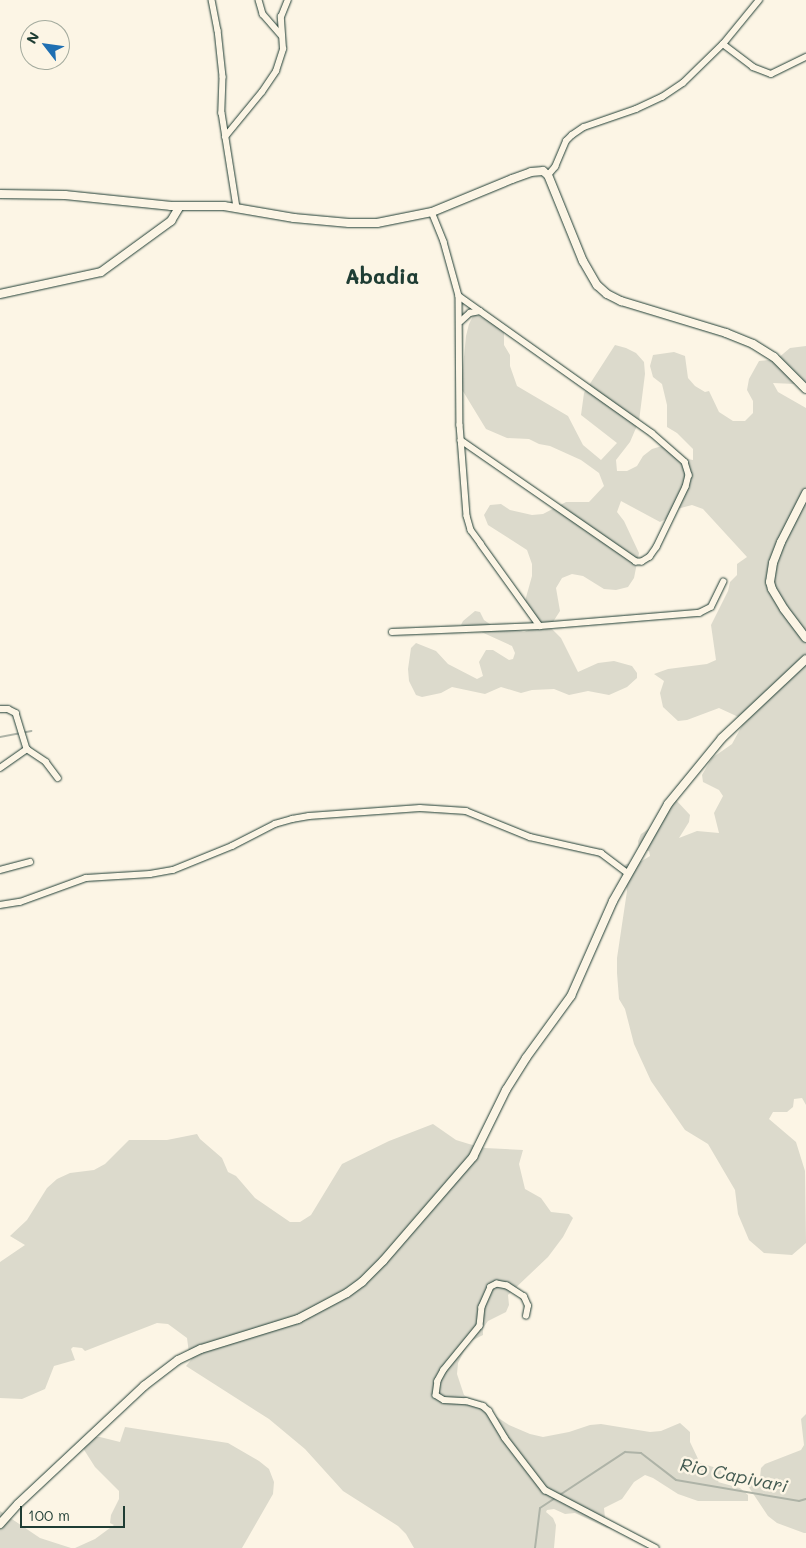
<!DOCTYPE html>
<html>
<head>
<meta charset="utf-8">
<style>
	body { margin:0 }
	#map { position:relative; width:806px; height:1548px; overflow:hidden; background:#fcf5e5; font-family:Mali,sans-serif }
	div>[style] { position:absolute }
	.green>* { inset:0; background:#dcdacc }
	.stream>* { height:2px; margin:-1px; padding:0 1px; transform-origin:1px; border-radius:1px; background:#aeb3a7 }
	.roads { filter:drop-shadow(0 0 1px #1f3d34) drop-shadow(0 0 1px #1f3d34) }
	.minor>* { height:5.5px; margin:-2.75px; padding:0 2.75px; transform-origin:2.75px; border-radius:2.75px; background:#fcf5e5 }
	.tertiary>* { height:8px; margin:-4px; padding:0 4px; transform-origin:4px; border-radius:4px; background:#fcf5e5 }
	span { translate:-50% -50%; white-space:nowrap; text-align:center; line-height:1.15; -webkit-text-stroke:5px #fcf5e5; paint-order:stroke }
	.water-label { font-size:18px; color:#435a51; font-style:italic }
	.district-label { font-size:21px; color:#1f3d34; font-weight:700 }
	.north { position:absolute; left:20px; top:20px; width:50px; height:50px; box-sizing:border-box; background:#fcf5e5; border:1px solid #a4ab9e; border-radius:50%; rotate:300deg; font-size:14px; font-weight:700; line-height:20px; text-align:center; color:#1f3d34 }
	.north::after { content:''; display:block; margin:auto; width:18px; height:22px; background:#1f6fb2; clip-path:polygon(50% 0,100% 100%,50% 72%,0 100%) }
	.scale { position:absolute; left:20px; top:1506px; width:105px; height:22px; box-sizing:border-box; border:2px solid #1f3d34; border-top:0; padding-left:6px; font-size:15px; line-height:18px; white-space:nowrap; color:#1f3d34; -webkit-text-stroke:4px #fcf5e5; paint-order:stroke }
</style>
</head>
<body>
<div id="map">
	<div class="green">
		<div style="clip-path:polygon(474px 314px,495px 324px,504px 332px,504px 345px,510px 355px,510px 366px,517px 386px,568px 416px,583px 445px,601px 460px,617px 443px,581px 415px,584px 393px,615px 345px,626px 348px,636px 353px,644px 362px,645px 374px,639px 421px,630px 442px,616px 460px,617px 471px,627px 471px,637px 466px,643px 456px,652px 449px,662px 446px,682px 458px,693px 460px,693px 449px,677px 433px,667px 427px,667px 405px,662px 384px,653px 377px,650px 366px,653px 355px,674px 352px,685px 356px,688px 378px,695px 386px,705px 392px,709px 391px,719px 412px,733px 421px,745px 421px,753px 413px,753px 401px,747px 390px,749px 379px,759px 361px,777px 359px,790px 348px,806px 346px,806px 389px,795px 384px,773px 383px,778px 392px,806px 408px,806px 1105px,802px 1098px,794px 1099px,793px 1107px,787px 1112px,773px 1112px,769px 1119px,796px 1142px,805px 1171px,806px 1243px,792px 1255px,764px 1253px,749px 1240px,738px 1214px,735px 1190px,708px 1144px,685px 1130px,651px 1081px,634px 1044px,625px 1009px,619px 999px,617px 973px,617px 958px,627px 891px,623px 867px,626px 864px,640px 862px,650px 856px,649px 851px,639px 849px,638px 841px,641px 834px,650px 828px,656px 827px,675px 799px,690px 815px,689px 822px,679px 838px,697px 831px,719px 833px,714px 813px,723px 796px,719px 790px,703px 782px,702px 775px,712px 758px,732px 744px,745px 720px,719px 708px,687px 720px,678px 721px,663px 707px,660px 693px,664px 681px,654px 674px,668px 669px,707px 664px,716px 660px,711px 625px,728px 591px,730px 582px,737px 575px,737px 564px,747px 557px,703px 509px,692px 505px,677px 509px,670px 517px,660px 522px,621px 501px,617px 512px,624px 521px,639px 553px,634px 578px,628px 587px,616px 590px,604px 589px,583px 576px,572px 574px,562px 578px,556px 588px,560px 611px,553px 622px,548px 625px,561px 638px,578px 672px,598px 663px,614px 661px,632px 666px,637px 673px,637px 678px,627px 687px,609px 695px,588px 691px,569px 695px,554px 689px,532px 690px,521px 693px,501px 687px,485px 694px,452px 687px,441px 693px,422px 697px,416px 695px,409px 681px,408px 669px,411px 648px,416px 643px,436px 651px,448px 664px,477px 679px,483px 676px,479px 662px,486px 650px,493px 650px,509px 660px,513px 659px,515px 653px,512px 646px,477px 630px,461px 625px,463px 621px,475px 611px,480px 612px,484px 620px,497px 629px,507px 628px,524px 632px,541px 625px,532px 620px,525px 601px,532px 576px,532px 564px,527px 550px,488px 525px,484px 515px,490px 505px,501px 504px,510px 510px,532px 515px,543px 514px,566px 502px,589px 502px,604px 486px,599px 473px,581px 460px,550px 446px,539px 444px,529px 439px,507px 438px,486px 429px,461px 388px,466px 336px,469px 324px)"></div>
		<div style="clip-path:polygon(433px 1124px,456px 1140px,469px 1144px,485px 1148px,523px 1150px,519px 1164px,525px 1189px,541px 1198px,551px 1212px,569px 1214px,573px 1218px,563px 1237px,548px 1257px,508px 1295px,509px 1305px,506px 1312px,488px 1321px,483px 1328px,483px 1335px,469px 1342px,458px 1363px,457px 1374px,464px 1395px,509px 1425px,530px 1434px,543px 1437px,569px 1432px,590px 1425px,601px 1424px,650px 1432px,661px 1431px,680px 1423px,690px 1432px,690px 1442px,700px 1463px,720px 1469px,723px 1476px,718px 1482px,740px 1488px,748px 1495px,748px 1501px,698px 1501px,678px 1494px,653px 1478px,645px 1475px,634px 1482px,622px 1499px,604px 1508px,605px 1518px,618px 1529px,607px 1528px,575px 1513px,565px 1514px,554px 1509px,547px 1510px,546px 1512px,553px 1518px,556px 1525px,554px 1548px,414px 1548px,406px 1534px,398px 1526px,343px 1491px,305px 1449px,269px 1419px,186px 1366px,194px 1356px,189px 1353px,187px 1338px,168px 1324px,157px 1323px,85px 1351px,82px 1348px,73px 1347px,71px 1349px,75px 1360px,54px 1366px,45px 1389px,22px 1399px,0 1398px,0 1262px,25px 1245px,10px 1236px,27px 1220px,47px 1188px,57px 1179px,70px 1173px,94px 1170px,105px 1164px,129px 1140px,167px 1140px,197px 1134px,200px 1139px,222px 1158px,228px 1172px,236px 1176px,255px 1198px,290px 1222px,300px 1222px,311px 1215px,342px 1164px,389px 1141px)"></div>
		<div style="clip-path:polygon(806px 1414px,806px 1533px,804px 1533px,777px 1523px,768px 1516px,746px 1483px,760px 1478px,761px 1468px,765px 1464px,801px 1450px,804px 1445px,801px 1419px)"></div>
		<div style="clip-path:polygon(125px 1427px,228px 1443px,259px 1461px,269px 1469px,274px 1482px,273px 1494px,242px 1548px,75px 1548px,95px 1539px,114px 1525px,110px 1523px,111px 1515px,119px 1499px,119px 1491px,95px 1467px,81px 1445px,86px 1437px,100px 1437px,120px 1442px)"></div>
		<div style="clip-path:polygon(0 1511px,40px 1538px,71px 1548px,0 1548px)"></div>
	</div>
	<div class="stream">
		<div style="left:0;top:737px;width:32px;rotate:-11deg"></div>
		<div style="left:535px;top:1548px;width:40px;rotate:-82.9deg"></div>
		<div style="left:540px;top:1508px;width:102px;rotate:-33.4deg"></div>
		<div style="left:625px;top:1452px;width:16px;rotate:4deg"></div>
		<div style="left:641px;top:1453px;width:44px;rotate:37.6deg"></div>
		<div style="left:676px;top:1480px;width:125px;rotate:9.7deg"></div>
		<div style="left:799px;top:1501px;width:7px;rotate:-16deg"></div>
	</div>
	<div class="roads">
		<div class="minor">
			<div style="left:212px;top:0;width:31px;rotate:79deg"></div>
			<div style="left:218px;top:30px;width:47px;rotate:83.9deg"></div>
			<div style="left:223px;top:77px;width:36px;rotate:92deg"></div>
			<div style="left:222px;top:113px;width:96px;rotate:81deg"></div>
			<div style="left:259px;top:0;width:15px;rotate:74deg"></div>
			<div style="left:263px;top:14px;width:28px;rotate:49deg"></div>
			<div style="left:723px;top:44px;width:38px;rotate:37deg"></div>
			<div style="left:753px;top:67px;width:19px;rotate:21deg"></div>
			<div style="left:771px;top:74px;width:39px;rotate:-26deg"></div>
			<div style="left:225px;top:137px;width:58px;rotate:-50.6deg"></div>
			<div style="left:262px;top:92px;width:25px;rotate:-56deg"></div>
			<div style="left:276px;top:71px;width:23px;rotate:-72deg"></div>
			<div style="left:283px;top:49px;width:32px;rotate:-94deg"></div>
			<div style="left:281px;top:17px;width:18px;rotate:-68deg"></div>
			<div style="left:548px;top:175px;width:11px;rotate:-49deg"></div>
			<div style="left:555px;top:167px;width:28px;rotate:-67deg"></div>
			<div style="left:566px;top:141px;width:8px;rotate:-45deg"></div>
			<div style="left:572px;top:135px;width:14px;rotate:-34deg"></div>
			<div style="left:584px;top:127px;width:55px;rotate:-19.1deg"></div>
			<div style="left:636px;top:109px;width:29px;rotate:-25deg"></div>
			<div style="left:662px;top:97px;width:25px;rotate:-34deg"></div>
			<div style="left:683px;top:83px;width:56px;rotate:-44.3deg"></div>
			<div style="left:723px;top:44px;width:57px;rotate:-50.7deg"></div>
			<div style="left:432px;top:212px;width:32px;rotate:68deg"></div>
			<div style="left:444px;top:242px;width:56px;rotate:74.5deg"></div>
			<div style="left:459px;top:296px;width:129px;rotate:89.6deg"></div>
			<div style="left:460px;top:425px;width:91px;rotate:85.6deg"></div>
			<div style="left:467px;top:516px;width:15px;rotate:74deg"></div>
			<div style="left:471px;top:530px;width:17px;rotate:54deg"></div>
			<div style="left:481px;top:544px;width:101px;rotate:54.3deg"></div>
			<div style="left:459px;top:296px;width:237px;rotate:35.4deg"></div>
			<div style="left:652px;top:433px;width:44px;rotate:41.3deg"></div>
			<div style="left:685px;top:462px;width:14px;rotate:73deg"></div>
			<div style="left:689px;top:475px;width:12px;rotate:104deg"></div>
			<div style="left:686px;top:487px;width:67px;rotate:115.8deg"></div>
			<div style="left:657px;top:547px;width:12px;rotate:125deg"></div>
			<div style="left:650px;top:557px;width:9px;rotate:148deg"></div>
			<div style="left:642px;top:562px;width:6px;rotate:180deg"></div>
			<div style="left:636px;top:562px;width:213px;rotate:-145.3deg"></div>
			<div style="left:461px;top:321px;width:12px;rotate:-42deg"></div>
			<div style="left:470px;top:313px;width:10px;rotate:-11deg"></div>
			<div style="left:392px;top:632px;width:148px;rotate:-2.3deg"></div>
			<div style="left:540px;top:626px;width:160px;rotate:-4.7deg"></div>
			<div style="left:699px;top:613px;width:13px;rotate:-27deg"></div>
			<div style="left:711px;top:607px;width:28px;rotate:-64deg"></div>
			<div style="left:0;top:709px;width:8px"></div>
			<div style="left:8px;top:709px;width:9px;rotate:27deg"></div>
			<div style="left:16px;top:713px;width:38px;rotate:73deg"></div>
			<div style="left:27px;top:749px;width:23px;rotate:34deg"></div>
			<div style="left:46px;top:762px;width:20px;rotate:53deg"></div>
			<div style="left:0;top:768px;width:33px;rotate:-35deg"></div>
			<div style="left:0;top:870px;width:31px;rotate:-15deg"></div>
			<div style="left:0;top:905px;width:20px;rotate:-9deg"></div>
			<div style="left:20px;top:902px;width:70px;rotate:-20deg"></div>
			<div style="left:86px;top:878px;width:64px;rotate:-3.6deg"></div>
			<div style="left:150px;top:874px;width:23px;rotate:-10deg"></div>
			<div style="left:173px;top:870px;width:64px;rotate:-22.1deg"></div>
			<div style="left:232px;top:846px;width:48px;rotate:-27.1deg"></div>
			<div style="left:275px;top:824px;width:18px;rotate:-16deg"></div>
			<div style="left:292px;top:819px;width:17px;rotate:-10deg"></div>
			<div style="left:309px;top:816px;width:111px;rotate:-4.1deg"></div>
			<div style="left:420px;top:808px;width:46px;rotate:3.7deg"></div>
			<div style="left:466px;top:811px;width:69px;rotate:22.1deg"></div>
			<div style="left:530px;top:837px;width:73px;rotate:12.7deg"></div>
			<div style="left:601px;top:853px;width:34px;rotate:37deg"></div>
			<div style="left:526px;top:1316px;width:10px;rotate:-79deg"></div>
			<div style="left:528px;top:1306px;width:10px;rotate:-114deg"></div>
			<div style="left:524px;top:1297px;width:20px;rotate:-147deg"></div>
			<div style="left:507px;top:1286px;width:10px;rotate:-169deg"></div>
			<div style="left:497px;top:1284px;width:7px;rotate:153deg"></div>
			<div style="left:491px;top:1287px;width:22px;rotate:114deg"></div>
			<div style="left:482px;top:1307px;width:19px;rotate:96deg"></div>
			<div style="left:480px;top:1326px;width:57px;rotate:129.3deg"></div>
			<div style="left:444px;top:1370px;width:13px;rotate:119deg"></div>
			<div style="left:438px;top:1381px;width:14px;rotate:98deg"></div>
			<div style="left:436px;top:1395px;width:9px;rotate:32deg"></div>
			<div style="left:444px;top:1400px;width:22px;rotate:3deg"></div>
			<div style="left:466px;top:1401px;width:18px;rotate:16deg"></div>
			<div style="left:483px;top:1406px;width:8px;rotate:40deg"></div>
			<div style="left:489px;top:1411px;width:31px;rotate:59deg"></div>
			<div style="left:505px;top:1438px;width:66px;rotate:52.4deg"></div>
			<div style="left:545px;top:1490px;width:125px;rotate:27.6deg"></div>
		</div>
		<div class="tertiary">
			<div style="left:0;top:194px;width:65px;rotate:0.9deg"></div>
			<div style="left:65px;top:195px;width:107px;rotate:5.9deg"></div>
			<div style="left:171px;top:206px;width:53px"></div>
			<div style="left:224px;top:206px;width:71px;rotate:9.7deg"></div>
			<div style="left:294px;top:218px;width:55px;rotate:5.2deg"></div>
			<div style="left:349px;top:223px;width:28px"></div>
			<div style="left:377px;top:223px;width:56px;rotate:-11.3deg"></div>
			<div style="left:432px;top:212px;width:87px;rotate:-22.4deg"></div>
			<div style="left:512px;top:179px;width:20px;rotate:-20deg"></div>
			<div style="left:531px;top:172px;width:12px;rotate:-5deg"></div>
			<div style="left:543px;top:171px;width:6px;rotate:39deg"></div>
			<div style="left:548px;top:175px;width:93px;rotate:67.9deg"></div>
			<div style="left:583px;top:261px;width:28px;rotate:60deg"></div>
			<div style="left:597px;top:285px;width:13px;rotate:42deg"></div>
			<div style="left:607px;top:294px;width:16px;rotate:27deg"></div>
			<div style="left:621px;top:301px;width:110px;rotate:16.9deg"></div>
			<div style="left:726px;top:333px;width:29px;rotate:22deg"></div>
			<div style="left:753px;top:344px;width:25px;rotate:32deg"></div>
			<div style="left:774px;top:357px;width:45px;rotate:45deg"></div>
			<div style="left:0;top:294px;width:103px;rotate:-12.3deg"></div>
			<div style="left:101px;top:272px;width:87px;rotate:-36.1deg"></div>
			<div style="left:171px;top:221px;width:17px;rotate:-59deg"></div>
			<div style="left:806px;top:493px;width:55px;rotate:117deg"></div>
			<div style="left:781px;top:542px;width:22px;rotate:111deg"></div>
			<div style="left:773px;top:563px;width:19px;rotate:99deg"></div>
			<div style="left:770px;top:582px;width:7px;rotate:74deg"></div>
			<div style="left:772px;top:589px;width:23px;rotate:59deg"></div>
			<div style="left:784px;top:609px;width:36px;rotate:53deg"></div>
			<div style="left:0;top:1524px;width:27px;rotate:-48deg"></div>
			<div style="left:18px;top:1504px;width:173px;rotate:-43.1deg"></div>
			<div style="left:144px;top:1386px;width:43px;rotate:-37.4deg"></div>
			<div style="left:178px;top:1360px;width:25px;rotate:-26deg"></div>
			<div style="left:201px;top:1349px;width:102px;rotate:-17.2deg"></div>
			<div style="left:298px;top:1319px;width:55px;rotate:-28deg"></div>
			<div style="left:347px;top:1293px;width:19px;rotate:-36deg"></div>
			<div style="left:362px;top:1282px;width:30px;rotate:-45deg"></div>
			<div style="left:383px;top:1261px;width:138px;rotate:-49.1deg"></div>
			<div style="left:473px;top:1157px;width:75px;rotate:-63.8deg"></div>
			<div style="left:506px;top:1090px;width:38px;rotate:-58deg"></div>
			<div style="left:526px;top:1058px;width:77px;rotate:-54deg"></div>
			<div style="left:571px;top:996px;width:104px;rotate:-66.1deg"></div>
			<div style="left:613px;top:901px;width:112px;rotate:-60.4deg"></div>
			<div style="left:668px;top:804px;width:85px;rotate:-50.7deg"></div>
			<div style="left:722px;top:738px;width:115px;rotate:-43.2deg"></div>
		</div>
	</div>
	<div class="water-label">
		<span style="left:734px;top:1475px;rotate:12deg">Rio Capivari</span>
	</div>
	<div class="district-label">
		<span style="left:382px;top:276px">Abadia</span>
	</div>
	<div class="north">N</div>
	<div class="scale">100 m</div>
</div>
</body>
</html>
